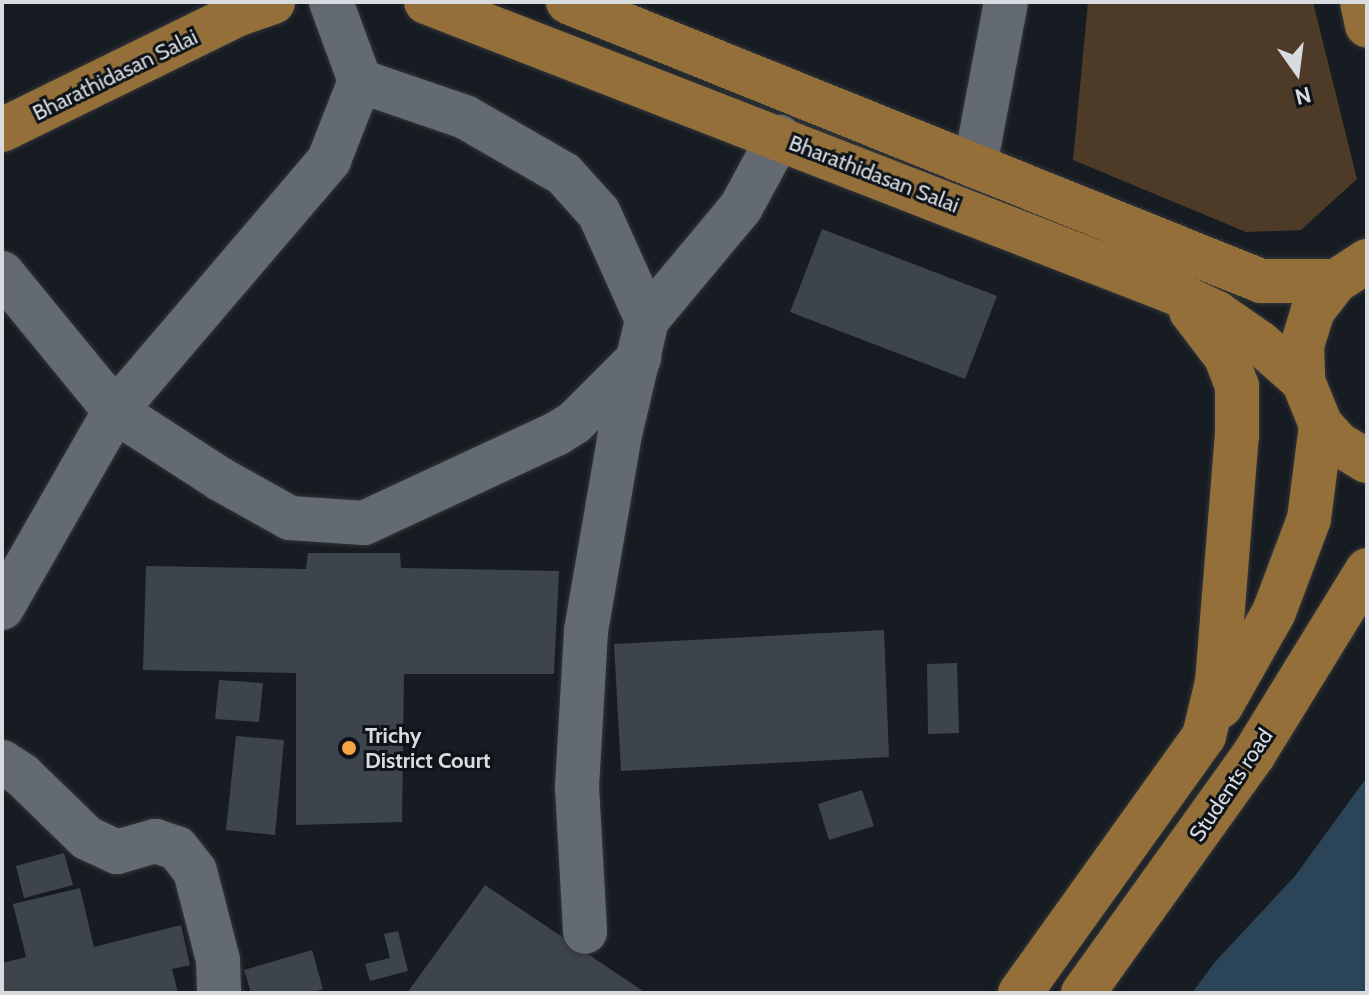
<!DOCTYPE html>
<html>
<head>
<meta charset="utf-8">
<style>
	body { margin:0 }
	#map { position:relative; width:1369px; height:995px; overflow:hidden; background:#161c21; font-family:Cabin,sans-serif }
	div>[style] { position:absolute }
	.green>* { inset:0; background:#4d3b28 }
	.water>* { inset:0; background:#2c4458 }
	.building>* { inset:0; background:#3d444a }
	.roads { filter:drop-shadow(0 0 2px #32363a) drop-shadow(0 0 2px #32363a) }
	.minor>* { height:44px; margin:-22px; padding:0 22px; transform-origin:22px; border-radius:22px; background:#636a71 }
	.major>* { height:44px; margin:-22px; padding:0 22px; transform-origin:22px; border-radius:22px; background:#956f39 }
	.dots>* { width:22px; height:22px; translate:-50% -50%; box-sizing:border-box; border:4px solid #0d1318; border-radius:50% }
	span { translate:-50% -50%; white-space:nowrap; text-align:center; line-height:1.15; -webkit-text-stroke:6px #0d1318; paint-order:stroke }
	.street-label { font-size:22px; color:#d8dce0 }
	.poi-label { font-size:22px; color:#d8dce0; font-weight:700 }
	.left { translate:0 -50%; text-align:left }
	.frame { position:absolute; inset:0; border:4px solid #d8dce0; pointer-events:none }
	.north { position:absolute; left:1257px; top:32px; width:80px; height:80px; -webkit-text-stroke:6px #0d1318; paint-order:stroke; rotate:166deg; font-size:22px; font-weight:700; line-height:32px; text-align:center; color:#d8dce0 }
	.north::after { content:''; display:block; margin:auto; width:28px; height:36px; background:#d8dce0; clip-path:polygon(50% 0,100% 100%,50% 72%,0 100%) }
</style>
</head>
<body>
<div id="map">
	<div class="green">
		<div style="clip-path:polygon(1088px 2px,1313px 2px,1357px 179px,1301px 230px,1246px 232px,1073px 160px)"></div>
	</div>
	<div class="water">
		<div style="clip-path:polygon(1367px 777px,1367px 993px,1192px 993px,1214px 963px,1295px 876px)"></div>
	</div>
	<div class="building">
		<div style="clip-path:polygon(822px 229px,997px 296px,965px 379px,790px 312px)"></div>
		<div style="clip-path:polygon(308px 553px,400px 553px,401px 568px,559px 571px,554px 674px,404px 674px,402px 822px,296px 825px,296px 673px,143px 670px,146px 566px,306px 569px)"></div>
		<div style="clip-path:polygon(884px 630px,889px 757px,621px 771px,614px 644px)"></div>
		<div style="clip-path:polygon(957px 663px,959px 733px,928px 734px,927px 664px)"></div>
		<div style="clip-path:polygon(219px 680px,263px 683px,259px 722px,215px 719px)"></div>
		<div style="clip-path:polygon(236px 736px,284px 740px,275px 835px,226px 830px)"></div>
		<div style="clip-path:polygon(862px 790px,874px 826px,829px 840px,818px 804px)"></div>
		<div style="clip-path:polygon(64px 853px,73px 885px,24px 898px,16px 866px)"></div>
		<div style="clip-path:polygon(485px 885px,646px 993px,407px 993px)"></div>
		<div style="clip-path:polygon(80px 888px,94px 947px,181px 925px,190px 965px,172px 969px,178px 993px,2px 993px,2px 963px,26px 957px,13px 904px)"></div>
		<div style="clip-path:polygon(398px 931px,408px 971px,370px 981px,365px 964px,390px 958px,384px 934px)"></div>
		<div style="clip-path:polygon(312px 950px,323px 989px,310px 993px,251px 993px,244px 970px)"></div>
	</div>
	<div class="roads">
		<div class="minor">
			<div style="left:331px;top:2px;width:84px;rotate:69.8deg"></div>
			<div style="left:360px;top:81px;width:111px;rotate:18.9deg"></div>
			<div style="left:465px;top:117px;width:114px;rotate:29.9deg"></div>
			<div style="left:564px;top:174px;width:52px;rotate:48.1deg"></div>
			<div style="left:599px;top:213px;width:117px;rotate:65.8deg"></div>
			<div style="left:647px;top:320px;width:117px;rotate:103.3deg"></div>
			<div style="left:620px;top:434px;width:200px;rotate:99.8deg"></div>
			<div style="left:586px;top:631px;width:156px;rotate:93.3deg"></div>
			<div style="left:577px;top:787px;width:145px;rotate:86.8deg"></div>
			<div style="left:975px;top:166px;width:167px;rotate:-79.3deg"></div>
			<div style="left:2px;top:273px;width:178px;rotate:50.7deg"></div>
			<div style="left:115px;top:411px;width:125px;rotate:32.9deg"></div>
			<div style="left:220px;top:479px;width:80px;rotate:29.1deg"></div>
			<div style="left:290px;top:518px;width:74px;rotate:3.9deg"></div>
			<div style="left:364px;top:523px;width:212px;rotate:-24.9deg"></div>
			<div style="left:556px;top:434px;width:22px;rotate:-32deg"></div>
			<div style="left:575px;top:422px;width:91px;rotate:-45deg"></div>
			<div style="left:647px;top:320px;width:147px;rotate:-50.2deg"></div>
			<div style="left:741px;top:207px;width:80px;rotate:-61.5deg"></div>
			<div style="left:2px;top:608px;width:227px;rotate:-60.2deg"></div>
			<div style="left:115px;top:411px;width:330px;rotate:-49.5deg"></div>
			<div style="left:329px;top:160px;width:85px;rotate:-68.6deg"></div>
			<div style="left:2px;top:762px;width:24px;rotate:33deg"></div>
			<div style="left:22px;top:775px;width:91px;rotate:44.1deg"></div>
			<div style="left:87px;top:838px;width:33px;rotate:25deg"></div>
			<div style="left:117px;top:852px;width:40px;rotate:-16deg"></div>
			<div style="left:155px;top:841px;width:23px;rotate:18deg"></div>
			<div style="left:177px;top:848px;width:29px;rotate:52deg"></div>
			<div style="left:195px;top:871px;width:92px;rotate:75.5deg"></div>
			<div style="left:218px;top:960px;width:33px;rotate:88deg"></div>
		</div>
		<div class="major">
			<div style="left:426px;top:2px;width:801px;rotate:21.22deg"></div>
			<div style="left:1173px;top:292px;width:49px;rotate:25.5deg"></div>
			<div style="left:1217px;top:313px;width:52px;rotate:34.9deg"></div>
			<div style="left:1260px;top:343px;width:57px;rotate:41.5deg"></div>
			<div style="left:568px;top:2px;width:747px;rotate:21.93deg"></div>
			<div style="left:1261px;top:281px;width:75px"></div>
			<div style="left:1362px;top:2px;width:24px;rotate:78deg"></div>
			<div style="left:2px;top:130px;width:264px;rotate:-26.1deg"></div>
			<div style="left:239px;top:14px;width:36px;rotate:-19deg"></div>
			<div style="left:1367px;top:261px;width:37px;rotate:147deg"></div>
			<div style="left:1336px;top:281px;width:37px;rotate:128deg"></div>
			<div style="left:1313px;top:310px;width:37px;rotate:107deg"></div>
			<div style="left:1302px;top:345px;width:36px;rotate:88deg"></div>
			<div style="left:1303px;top:381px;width:48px;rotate:67.8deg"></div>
			<div style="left:1321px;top:425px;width:24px;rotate:48deg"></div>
			<div style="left:1337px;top:443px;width:35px;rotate:31deg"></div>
			<div style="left:1221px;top:706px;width:108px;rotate:-60.6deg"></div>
			<div style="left:1274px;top:612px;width:99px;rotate:-69.4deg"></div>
			<div style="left:1309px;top:519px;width:95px;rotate:-82.7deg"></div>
			<div style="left:1020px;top:993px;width:316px;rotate:-54.4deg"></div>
			<div style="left:1204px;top:736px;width:56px;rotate:-76.5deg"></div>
			<div style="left:1217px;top:682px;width:247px;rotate:-85.4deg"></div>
			<div style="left:1237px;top:436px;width:50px;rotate:-90deg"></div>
			<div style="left:1237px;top:386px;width:31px;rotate:-111deg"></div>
			<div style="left:1226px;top:357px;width:58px;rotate:-127.3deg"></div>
			<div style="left:1083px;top:993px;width:294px;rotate:-54.4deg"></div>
			<div style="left:1254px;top:754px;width:216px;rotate:-58.4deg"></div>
		</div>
	</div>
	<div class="dots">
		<div style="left:349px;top:748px;background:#f4a444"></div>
	</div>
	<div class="street-label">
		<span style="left:115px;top:75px;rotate:-26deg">Bharathidasan Salai</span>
		<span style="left:874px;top:174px;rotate:21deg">Bharathidasan Salai</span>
		<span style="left:1231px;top:785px;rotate:-56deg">Students road</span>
	</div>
	<div class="poi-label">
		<span class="left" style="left:365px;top:748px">Trichy<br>District Court</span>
	</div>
	<div class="frame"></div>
	<div class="north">N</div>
</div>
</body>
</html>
